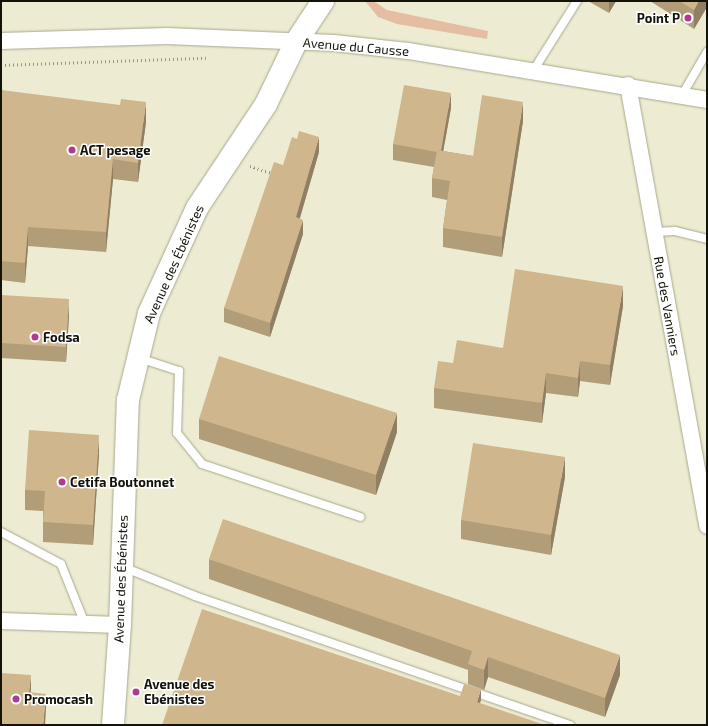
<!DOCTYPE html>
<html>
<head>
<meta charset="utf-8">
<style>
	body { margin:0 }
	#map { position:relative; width:708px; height:726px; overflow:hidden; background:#edecd2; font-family:"Exo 2",sans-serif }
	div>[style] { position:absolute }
	.green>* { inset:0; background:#e5bda2 }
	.path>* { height:2.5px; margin-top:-1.25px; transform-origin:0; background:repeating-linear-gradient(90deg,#959582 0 1px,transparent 0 4px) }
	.roads { filter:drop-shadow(0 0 1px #a8a78f) drop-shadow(0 0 1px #a8a78f) }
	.lane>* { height:8px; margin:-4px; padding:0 4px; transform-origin:4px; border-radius:4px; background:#fff }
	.street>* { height:16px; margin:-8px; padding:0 8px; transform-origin:8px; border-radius:8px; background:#fff }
	.secondary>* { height:22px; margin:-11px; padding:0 11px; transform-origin:11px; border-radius:11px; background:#fff }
	.wall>* { inset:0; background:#b29d79 }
	.shaded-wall>* { inset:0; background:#917f63 }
	.building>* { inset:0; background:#cfb68d }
	.dots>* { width:11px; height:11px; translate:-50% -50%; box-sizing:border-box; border:2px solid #fff; border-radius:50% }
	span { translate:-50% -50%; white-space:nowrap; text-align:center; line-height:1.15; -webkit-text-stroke:3px #fff; paint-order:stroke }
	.poi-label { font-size:13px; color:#13130a; font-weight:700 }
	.right { translate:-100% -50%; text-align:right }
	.left { translate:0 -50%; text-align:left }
	.street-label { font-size:13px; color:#13130a }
	.frame { position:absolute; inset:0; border:2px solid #13130a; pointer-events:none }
</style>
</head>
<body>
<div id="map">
	<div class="green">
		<div style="clip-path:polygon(365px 1px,373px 1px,387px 10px,488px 31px,487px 39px,397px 24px,378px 17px)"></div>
	</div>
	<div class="path">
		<div style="left:1px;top:65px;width:205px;rotate:-2deg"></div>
		<div style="left:250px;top:166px;width:25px;rotate:18deg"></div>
	</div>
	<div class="roads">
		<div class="lane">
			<div style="left:533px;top:71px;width:83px;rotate:-57.8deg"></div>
			<div style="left:682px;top:95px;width:50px;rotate:-59.8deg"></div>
			<div style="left:654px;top:232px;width:21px;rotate:-3deg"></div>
			<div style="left:675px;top:231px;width:33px;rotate:14deg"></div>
			<div style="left:139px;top:358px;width:42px;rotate:18deg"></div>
			<div style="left:179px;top:371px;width:62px;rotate:91.8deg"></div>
			<div style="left:177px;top:433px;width:40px;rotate:51deg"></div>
			<div style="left:202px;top:464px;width:167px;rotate:18.5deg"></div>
			<div style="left:1px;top:532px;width:68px;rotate:28.1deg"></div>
			<div style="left:61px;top:564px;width:65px;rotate:68.2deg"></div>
			<div style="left:123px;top:567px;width:78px;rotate:21.9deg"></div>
			<div style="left:195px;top:596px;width:397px;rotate:19deg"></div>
		</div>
		<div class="street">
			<div style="left:1px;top:41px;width:166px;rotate:-1.7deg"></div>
			<div style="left:167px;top:36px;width:167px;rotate:2.4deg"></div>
			<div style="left:334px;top:43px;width:74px;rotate:6.2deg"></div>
			<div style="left:408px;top:51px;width:303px;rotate:9.3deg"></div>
			<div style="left:628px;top:85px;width:448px;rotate:79.8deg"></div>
			<div style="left:1px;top:621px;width:119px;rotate:1.9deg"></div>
		</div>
		<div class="secondary">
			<div style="left:113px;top:725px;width:100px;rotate:-86deg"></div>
			<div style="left:120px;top:625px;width:225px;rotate:-88deg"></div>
			<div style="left:128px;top:400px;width:89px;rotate:-76.4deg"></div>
			<div style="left:149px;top:313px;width:115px;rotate:-65.4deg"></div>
			<div style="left:197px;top:208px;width:125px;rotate:-56.4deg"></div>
			<div style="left:266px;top:104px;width:69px;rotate:-64.2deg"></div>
			<div style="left:296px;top:42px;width:49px;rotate:-56.6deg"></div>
		</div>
	</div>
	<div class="wall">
		<div style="clip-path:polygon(588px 1px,616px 1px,609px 13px)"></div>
		<div style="clip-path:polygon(650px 1px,707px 1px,707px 7px,694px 29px)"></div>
		<div style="clip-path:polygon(1px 90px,146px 122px,138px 182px,113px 179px,106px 252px,28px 246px,25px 283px,1px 280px)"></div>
		<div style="clip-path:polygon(451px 108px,443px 151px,473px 156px,523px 121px,502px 257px,443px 247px,443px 228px,447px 200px,432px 197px,432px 178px,434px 167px,393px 160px,393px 144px)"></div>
		<div style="clip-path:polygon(319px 152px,300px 218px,303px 234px,270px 337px,224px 322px,224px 308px)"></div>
		<div style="clip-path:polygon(1px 295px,69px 315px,66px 362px,1px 358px)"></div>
		<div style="clip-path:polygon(623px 306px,610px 385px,580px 381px,578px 397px,546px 393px,542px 423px,434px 408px,434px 388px,503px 348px)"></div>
		<div style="clip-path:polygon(199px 419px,397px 432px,376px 495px,199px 439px)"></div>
		<div style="clip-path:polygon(99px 454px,93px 545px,43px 542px,43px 511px,25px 510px,25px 490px)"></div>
		<div style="clip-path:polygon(565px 477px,551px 555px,461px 539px,461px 520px)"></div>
		<div style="clip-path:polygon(209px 559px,620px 675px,605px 717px,488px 677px,484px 690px,468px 684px,468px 670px,209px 579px)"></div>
	</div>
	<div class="shaded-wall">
		<div style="clip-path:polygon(609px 1px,616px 1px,609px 13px)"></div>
		<div style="clip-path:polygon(699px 1px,707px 1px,707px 7px,694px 29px,694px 10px)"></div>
		<div style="clip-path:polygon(451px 93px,451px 108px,440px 169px,440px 153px)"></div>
		<div style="clip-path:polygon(146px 102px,146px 122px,138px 182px,138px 163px)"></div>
		<div style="clip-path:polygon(523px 102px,523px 121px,502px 257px,502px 237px)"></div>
		<div style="clip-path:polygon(319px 137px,319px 152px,296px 231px,296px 217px)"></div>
		<div style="clip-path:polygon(113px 159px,113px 179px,106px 252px,106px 232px)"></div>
		<div style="clip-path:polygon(303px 220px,303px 234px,270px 337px,270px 323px)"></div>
		<div style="clip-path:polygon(28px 227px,28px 246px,25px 283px,25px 263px)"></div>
		<div style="clip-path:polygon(623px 286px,623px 306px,610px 385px,610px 365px)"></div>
		<div style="clip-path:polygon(69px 299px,69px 315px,66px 362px,66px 347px)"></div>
		<div style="clip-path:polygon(580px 361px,580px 381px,578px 397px,578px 378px)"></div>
		<div style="clip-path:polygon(546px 373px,546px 393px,542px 423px,542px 403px)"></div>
		<div style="clip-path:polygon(397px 413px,397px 432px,376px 495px,376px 475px)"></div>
		<div style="clip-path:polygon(99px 435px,99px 454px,93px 545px,93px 525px)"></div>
		<div style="clip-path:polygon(565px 457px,565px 477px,551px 555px,551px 535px)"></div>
		<div style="clip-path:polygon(620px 655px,620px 675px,605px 717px,605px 698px)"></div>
		<div style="clip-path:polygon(488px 657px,488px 677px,484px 690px,484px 670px)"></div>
		<div style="clip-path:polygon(31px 675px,31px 690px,29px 708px,29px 692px)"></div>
		<div style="clip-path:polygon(481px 689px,481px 700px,477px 713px,477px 702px)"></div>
		<div style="clip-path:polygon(46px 694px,46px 709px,45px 725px,43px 725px)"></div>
	</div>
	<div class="building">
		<div style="clip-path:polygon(679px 1px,699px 1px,694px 10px)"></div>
		<div style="clip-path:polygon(404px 85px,451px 93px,441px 151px,437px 150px,437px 152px,393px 144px)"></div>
		<div style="clip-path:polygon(1px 90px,120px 105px,121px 99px,146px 102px,138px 163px,113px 159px,106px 232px,28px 227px,25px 263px,1px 261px)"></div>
		<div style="clip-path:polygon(482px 95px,523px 102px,502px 237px,443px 228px,450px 181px,432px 178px,437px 150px,473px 156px)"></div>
		<div style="clip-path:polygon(299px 131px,319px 137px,296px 217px,303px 220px,270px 323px,224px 308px,274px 162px,283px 165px,292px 137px,297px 139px)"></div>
		<div style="clip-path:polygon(515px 269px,623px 286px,610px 365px,580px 361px,578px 378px,546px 373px,542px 403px,434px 388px,438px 361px,453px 363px,457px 340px,503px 348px)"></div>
		<div style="clip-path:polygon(1px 295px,69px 299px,66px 347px,1px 343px)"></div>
		<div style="clip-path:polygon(219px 356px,397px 413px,376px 475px,199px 419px)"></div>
		<div style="clip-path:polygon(29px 430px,99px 435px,93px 525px,43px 522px,45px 491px,25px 490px)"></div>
		<div style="clip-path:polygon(473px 443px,565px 457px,551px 535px,461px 520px)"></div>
		<div style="clip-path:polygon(223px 519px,620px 655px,605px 698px,488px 657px,484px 670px,468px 664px,472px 651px,209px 559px)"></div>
		<div style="clip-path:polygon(202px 609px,460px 696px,464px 684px,481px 689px,477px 702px,545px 725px,162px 725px)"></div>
		<div style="clip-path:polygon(1px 673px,31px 675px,29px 692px,46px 694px,43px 725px,1px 725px)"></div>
		<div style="clip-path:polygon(707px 719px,707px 725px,705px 725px)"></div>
	</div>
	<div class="dots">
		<div style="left:688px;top:18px;background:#b1398e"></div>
		<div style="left:72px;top:150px;background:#b1398e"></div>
		<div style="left:35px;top:337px;background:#b1398e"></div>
		<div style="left:62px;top:482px;background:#b1398e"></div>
		<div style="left:136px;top:692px;background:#b1398e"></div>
		<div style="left:16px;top:699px;background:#b1398e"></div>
	</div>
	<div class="poi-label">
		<span class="right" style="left:680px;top:18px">Point P</span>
		<span class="left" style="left:80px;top:150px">ACT pesage</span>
		<span class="left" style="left:43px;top:337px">Fodsa</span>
		<span class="left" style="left:70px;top:482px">Cetifa Boutonnet</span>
		<span class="left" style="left:144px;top:692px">Avenue des<br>Ebénistes</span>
		<span class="left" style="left:24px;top:699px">Promocash</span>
	</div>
	<div class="street-label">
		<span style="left:356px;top:47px;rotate:5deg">Avenue du Causse</span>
		<span style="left:174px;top:264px;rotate:-66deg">Avenue des Ébénistes</span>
		<span style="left:667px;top:306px;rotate:80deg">Rue des Vanniers</span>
		<span style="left:121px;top:579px;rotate:-88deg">Avenue des Ébénistes</span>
	</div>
	<div class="frame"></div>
</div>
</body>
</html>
